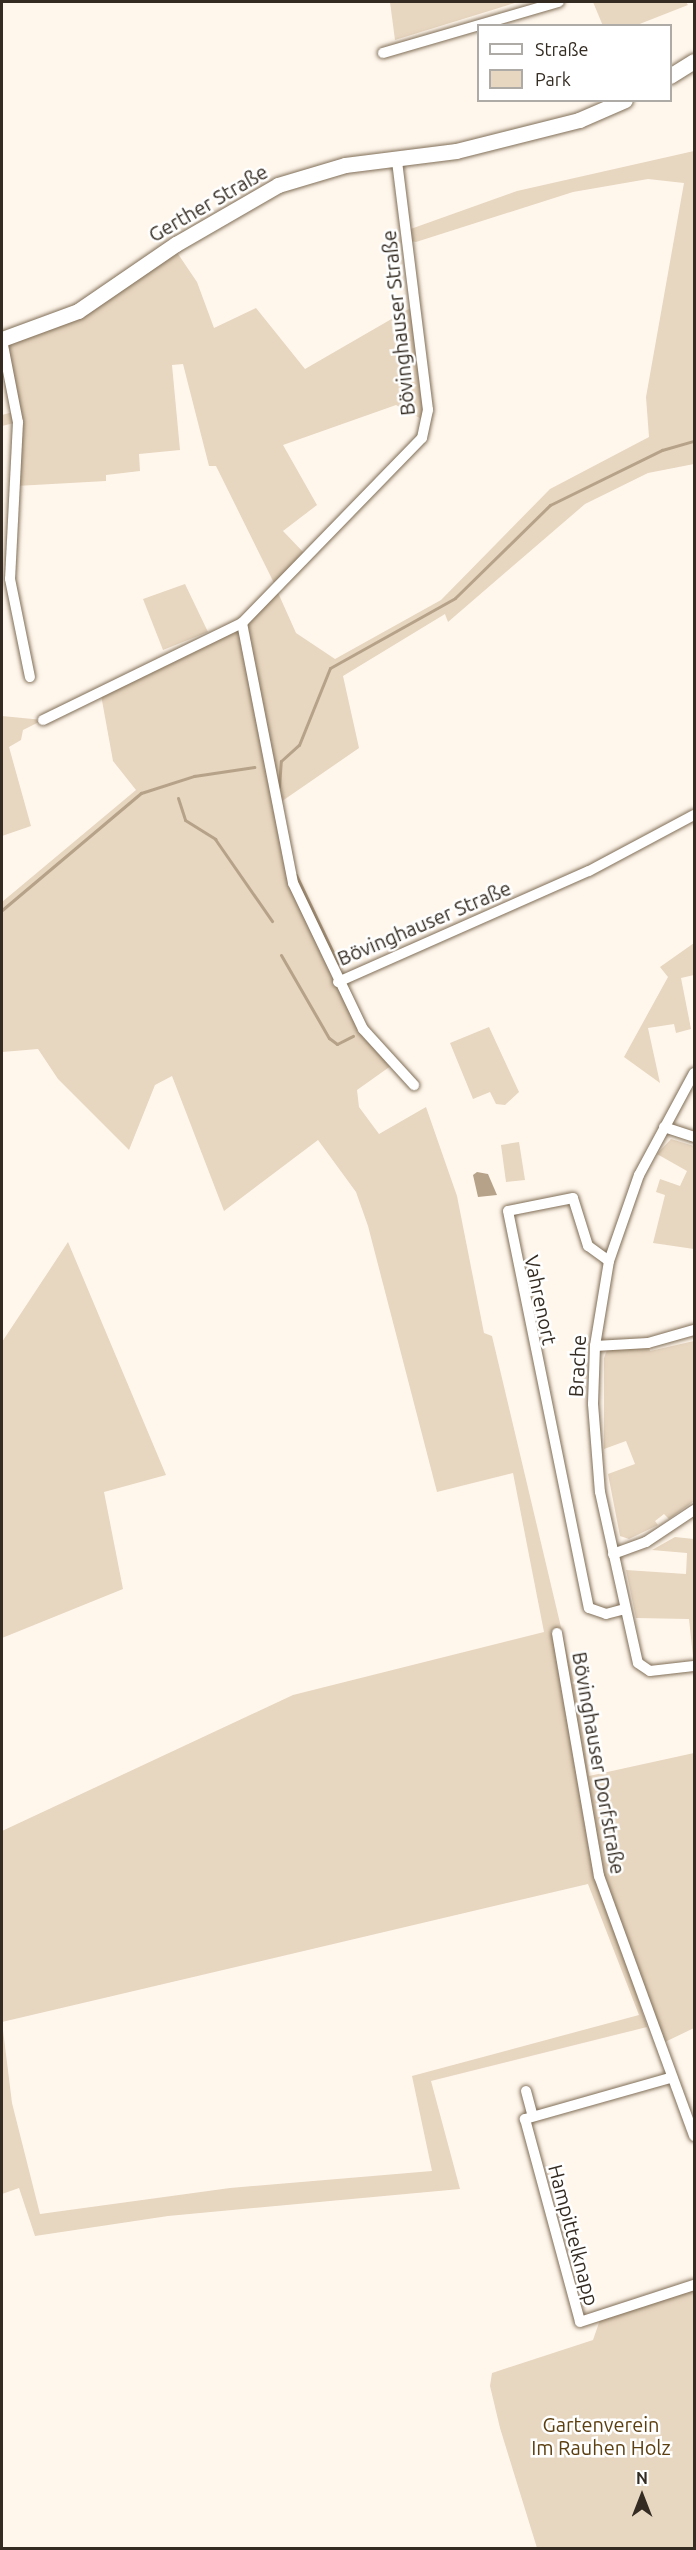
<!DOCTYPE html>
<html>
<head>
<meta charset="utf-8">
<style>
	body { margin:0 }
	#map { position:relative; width:696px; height:2550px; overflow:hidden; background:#fff7ec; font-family:Ubuntu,sans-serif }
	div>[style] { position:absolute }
	.green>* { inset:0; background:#e7d6c0 }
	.water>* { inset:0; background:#b6a288 }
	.stream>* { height:3px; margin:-1.5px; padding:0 1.5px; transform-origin:1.5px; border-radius:1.5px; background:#b6a288 }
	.roads { filter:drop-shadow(0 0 2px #806e57) drop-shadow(0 0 2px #806e57) }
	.street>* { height:10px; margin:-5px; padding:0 5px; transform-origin:5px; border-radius:5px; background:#fff }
	.secondary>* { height:15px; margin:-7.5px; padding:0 7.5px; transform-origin:7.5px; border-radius:7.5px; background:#fff }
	span { translate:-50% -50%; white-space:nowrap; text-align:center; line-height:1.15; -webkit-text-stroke:5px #fff; paint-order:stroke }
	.street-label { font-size:20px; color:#342c22 }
	.park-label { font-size:20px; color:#5c3f10 }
	.frame { position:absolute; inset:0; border:3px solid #342c22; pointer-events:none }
	.legend { position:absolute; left:477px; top:24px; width:195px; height:78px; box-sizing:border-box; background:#fff; border:2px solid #aeaba7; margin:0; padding:8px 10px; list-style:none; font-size:18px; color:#342c22 }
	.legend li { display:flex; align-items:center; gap:12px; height:30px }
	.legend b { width:30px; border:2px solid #aeaba7 }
	.north { position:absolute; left:612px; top:2466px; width:60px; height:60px; -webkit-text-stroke:4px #fff; paint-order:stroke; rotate:0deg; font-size:16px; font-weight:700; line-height:24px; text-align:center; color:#342c22 }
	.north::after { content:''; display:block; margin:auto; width:21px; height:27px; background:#342c22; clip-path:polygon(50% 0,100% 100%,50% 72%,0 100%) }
</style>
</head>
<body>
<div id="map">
	<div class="green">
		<div style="clip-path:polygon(390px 2px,518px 2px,395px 40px)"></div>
		<div style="clip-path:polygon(593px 2px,686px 2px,688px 5px,637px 25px,603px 26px)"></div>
		<div style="clip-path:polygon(evenodd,694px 151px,694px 464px,648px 473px,585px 504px,448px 622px,445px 614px,343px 676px,359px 748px,275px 806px,284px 856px,348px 1003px,395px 1063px,357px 1090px,359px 1107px,379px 1134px,426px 1107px,457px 1196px,484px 1333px,492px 1336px,578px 1699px,589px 1776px,694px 1753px,694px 2028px,665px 2042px,643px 1982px,634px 1986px,647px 2027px,431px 2081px,460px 2189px,168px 2216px,35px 2236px,19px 2188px,2px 2194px,2px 1831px,293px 1695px,544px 1632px,513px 1473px,437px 1492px,368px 1226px,356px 1192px,318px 1140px,224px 1211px,172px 1076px,155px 1085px,129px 1150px,58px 1079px,38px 1049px,2px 1052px,2px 902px,136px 790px,113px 761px,101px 695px,225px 633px,275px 585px,216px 466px,209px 466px,183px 364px,172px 365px,180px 450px,139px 454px,140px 471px,106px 475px,106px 481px,16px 486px,18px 422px,2px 426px,2px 415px,13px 412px,4px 345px,174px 248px,197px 282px,214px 328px,256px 308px,305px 369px,414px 306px,427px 422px,396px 405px,283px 445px,317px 505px,283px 531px,306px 555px,275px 586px,296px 633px,335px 659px,441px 600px,550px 489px,649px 437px,646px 397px,684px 183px,648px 179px,573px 192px,416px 242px,406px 240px,405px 231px,517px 191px,694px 151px,588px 1884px,639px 2015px,412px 2076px,432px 2171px,230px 2188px,40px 2214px,12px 2103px,2px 2022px,588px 1884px)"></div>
		<div style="clip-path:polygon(185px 584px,208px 632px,163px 650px,143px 599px)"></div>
		<div style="clip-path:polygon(2px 716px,43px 720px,23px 730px,21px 740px,9px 747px,31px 826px,2px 836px)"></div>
		<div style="clip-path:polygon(694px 943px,694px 975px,681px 978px,691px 1029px,676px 1033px,674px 1024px,648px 1028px,660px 1083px,624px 1057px,668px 977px,660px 967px)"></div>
		<div style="clip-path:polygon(489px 1027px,519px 1092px,505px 1105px,496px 1104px,490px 1092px,473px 1099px,450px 1043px)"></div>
		<div style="clip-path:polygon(671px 1139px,694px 1146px,694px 1249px,653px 1243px,665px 1195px,656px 1192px,660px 1179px,680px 1186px,687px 1171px,657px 1154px)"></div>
		<div style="clip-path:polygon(519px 1142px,525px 1180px,506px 1182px,501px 1145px)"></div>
		<div style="clip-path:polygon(68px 1242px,166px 1475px,104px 1492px,123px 1589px,2px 1638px,2px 1342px)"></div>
		<div style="clip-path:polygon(694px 1341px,694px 1501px,669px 1519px,664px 1514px,655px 1521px,658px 1525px,629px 1539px,620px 1536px,608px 1474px,635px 1464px,626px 1441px,604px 1449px,604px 1358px,608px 1347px,649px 1346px,650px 1351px)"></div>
		<div style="clip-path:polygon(675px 1537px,694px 1539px,693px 1657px,689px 1619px,636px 1618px,626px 1570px,686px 1574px,687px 1553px,652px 1550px)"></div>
		<div style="clip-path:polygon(694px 2290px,694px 2548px,537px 2548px,500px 2428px,490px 2386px,492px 2373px,593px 2340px,601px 2317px)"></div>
	</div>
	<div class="water">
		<div style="clip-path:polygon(477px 1172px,488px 1174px,497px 1195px,478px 1197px,473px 1175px)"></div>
	</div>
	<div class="stream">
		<div style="left:279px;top:787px;width:26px;rotate:-86deg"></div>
		<div style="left:281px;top:761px;width:24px;rotate:-42deg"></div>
		<div style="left:299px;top:745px;width:83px;rotate:-68.1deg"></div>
		<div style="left:330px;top:668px;width:143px;rotate:-29.2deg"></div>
		<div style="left:455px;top:598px;width:133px;rotate:-44.4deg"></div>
		<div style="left:550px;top:505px;width:125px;rotate:-26.2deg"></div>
		<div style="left:662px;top:450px;width:33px;rotate:-16deg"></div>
		<div style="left:178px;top:798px;width:23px;rotate:72deg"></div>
		<div style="left:185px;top:820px;width:36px;rotate:32deg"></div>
		<div style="left:215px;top:839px;width:100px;rotate:55.2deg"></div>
		<div style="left:296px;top:875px;width:98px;rotate:64.5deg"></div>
		<div style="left:2px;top:910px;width:182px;rotate:-40.1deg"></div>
		<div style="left:141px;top:793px;width:56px;rotate:-17.8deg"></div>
		<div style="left:194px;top:776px;width:61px;rotate:-8.5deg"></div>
		<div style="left:281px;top:955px;width:96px;rotate:60deg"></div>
		<div style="left:329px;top:1038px;width:10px;rotate:37deg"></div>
		<div style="left:337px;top:1044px;width:18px;rotate:-27deg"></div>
	</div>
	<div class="roads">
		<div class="street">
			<div style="left:383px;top:53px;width:183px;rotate:-16.2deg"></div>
			<div style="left:2px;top:340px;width:84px;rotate:79deg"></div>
			<div style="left:18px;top:422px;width:157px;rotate:92.9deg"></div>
			<div style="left:10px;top:579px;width:100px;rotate:78.5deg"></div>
			<div style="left:242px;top:623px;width:265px;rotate:78.9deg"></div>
			<div style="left:293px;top:883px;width:162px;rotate:64.4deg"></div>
			<div style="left:363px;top:1029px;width:76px;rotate:47.7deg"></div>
			<div style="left:43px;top:720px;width:221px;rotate:-26deg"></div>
			<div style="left:242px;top:623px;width:258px;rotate:-45.8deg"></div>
			<div style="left:422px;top:438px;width:29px;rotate:-78deg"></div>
			<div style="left:428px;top:410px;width:251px;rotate:-97.1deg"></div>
			<div style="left:338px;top:982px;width:274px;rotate:-23.9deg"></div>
			<div style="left:589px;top:871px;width:119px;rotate:-28.1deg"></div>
			<div style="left:694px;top:1073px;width:116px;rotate:118.3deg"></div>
			<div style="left:639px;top:1175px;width:91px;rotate:109.2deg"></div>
			<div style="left:609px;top:1261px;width:86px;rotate:99.4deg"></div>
			<div style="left:595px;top:1346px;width:58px;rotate:92deg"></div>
			<div style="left:593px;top:1404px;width:88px;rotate:85.5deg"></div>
			<div style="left:600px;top:1492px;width:175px;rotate:77.5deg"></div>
			<div style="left:638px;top:1663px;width:14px;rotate:34deg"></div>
			<div style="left:650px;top:1671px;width:44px;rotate:-6.5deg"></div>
			<div style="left:664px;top:1127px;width:32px;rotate:18deg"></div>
			<div style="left:609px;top:1261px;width:26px;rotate:-144deg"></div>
			<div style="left:588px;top:1246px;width:50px;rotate:-107.4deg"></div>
			<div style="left:573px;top:1198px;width:66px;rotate:168.7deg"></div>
			<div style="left:508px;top:1211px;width:405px;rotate:78.5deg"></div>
			<div style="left:589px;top:1608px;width:18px;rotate:19deg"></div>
			<div style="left:606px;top:1614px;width:20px;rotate:-15deg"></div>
			<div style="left:595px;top:1346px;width:53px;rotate:-3.2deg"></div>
			<div style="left:648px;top:1343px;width:48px;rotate:-15.8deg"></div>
			<div style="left:613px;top:1554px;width:35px;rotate:-20deg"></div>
			<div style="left:646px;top:1542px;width:58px;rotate:-33.7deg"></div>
			<div style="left:557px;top:1633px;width:247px;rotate:80.2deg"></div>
			<div style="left:599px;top:1876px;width:277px;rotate:69.9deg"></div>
			<div style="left:670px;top:2078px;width:151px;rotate:164.2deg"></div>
			<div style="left:525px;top:2119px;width:210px;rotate:74.8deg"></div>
			<div style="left:580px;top:2322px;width:120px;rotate:-18deg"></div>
			<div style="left:526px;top:2091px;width:23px;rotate:75deg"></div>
		</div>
		<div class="secondary">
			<div style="left:670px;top:76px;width:28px;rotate:-32deg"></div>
			<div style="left:2px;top:339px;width:81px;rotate:-20.2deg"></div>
			<div style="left:78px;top:311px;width:119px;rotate:-34.4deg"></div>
			<div style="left:176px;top:244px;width:118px;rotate:-30deg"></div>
			<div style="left:278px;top:185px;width:70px;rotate:-16.6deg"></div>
			<div style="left:345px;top:165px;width:112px;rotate:-7.2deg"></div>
			<div style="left:456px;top:151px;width:127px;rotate:-14.1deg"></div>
			<div style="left:579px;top:120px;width:50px;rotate:-23.5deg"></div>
		</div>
	</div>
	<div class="street-label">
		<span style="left:208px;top:203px;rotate:-30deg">Gerther Straße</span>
		<span style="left:398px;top:323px;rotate:-96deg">Bövinghauser Straße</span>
		<span style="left:424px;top:923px;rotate:-23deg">Bövinghauser Straße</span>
		<span style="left:541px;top:1300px;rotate:78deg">Vahrenort</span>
		<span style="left:577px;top:1366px;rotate:-87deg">Brache</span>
		<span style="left:599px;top:1763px;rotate:80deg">Bövinghauser Dorfstraße</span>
		<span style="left:574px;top:2235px;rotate:75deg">Hampittelknapp</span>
	</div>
	<div class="park-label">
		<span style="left:601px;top:2436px">Gartenverein<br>Im Rauhen Holz</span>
	</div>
	<div class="frame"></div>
	<ul class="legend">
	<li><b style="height:8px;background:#fff"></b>Straße</li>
	<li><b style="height:16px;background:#e7d6c0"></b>Park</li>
	</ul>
	<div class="north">N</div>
</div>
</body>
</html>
